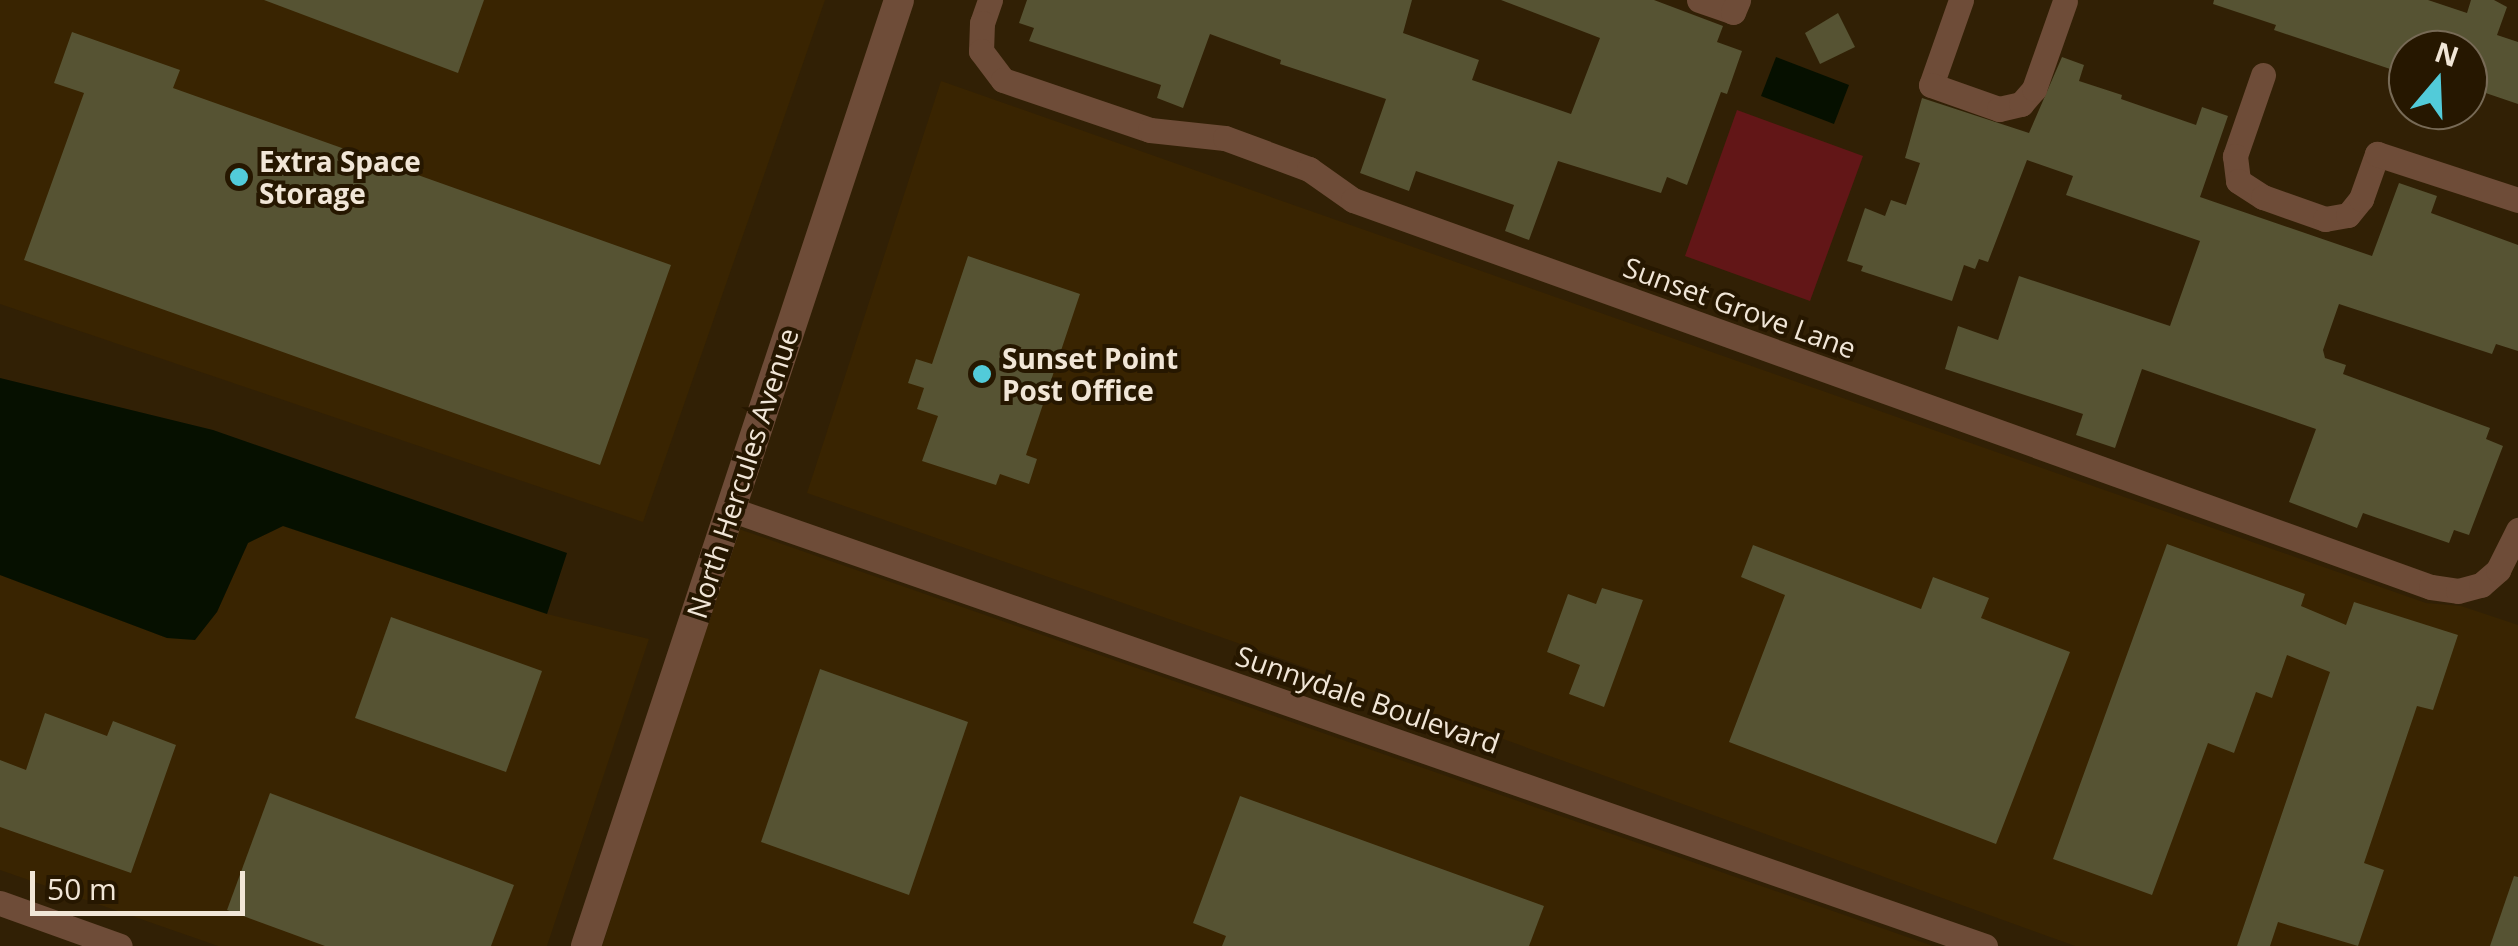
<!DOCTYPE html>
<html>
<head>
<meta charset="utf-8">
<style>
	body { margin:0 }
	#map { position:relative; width:2518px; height:946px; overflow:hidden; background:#312005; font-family:"Open Sans",sans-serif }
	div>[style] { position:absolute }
	.built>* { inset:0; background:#392401 }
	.green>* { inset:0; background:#621617 }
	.water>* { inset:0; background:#061000 }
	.building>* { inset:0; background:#565333 }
	.minor>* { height:25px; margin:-12.5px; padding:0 12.5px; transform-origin:12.5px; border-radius:12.5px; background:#6e4c38 }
	.tertiary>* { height:30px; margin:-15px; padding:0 15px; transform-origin:15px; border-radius:15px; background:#6e4c38 }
	.dots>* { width:28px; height:28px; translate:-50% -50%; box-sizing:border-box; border:5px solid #261700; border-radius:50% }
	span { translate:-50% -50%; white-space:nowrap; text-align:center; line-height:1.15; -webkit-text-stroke:8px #261700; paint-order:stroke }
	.poi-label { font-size:28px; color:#f1e6d7; font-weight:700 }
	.left { translate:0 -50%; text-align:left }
	.street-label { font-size:28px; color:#f1e6d7 }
	.north { position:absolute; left:2388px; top:30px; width:100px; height:100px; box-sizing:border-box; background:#261700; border:2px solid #776a56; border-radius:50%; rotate:19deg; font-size:28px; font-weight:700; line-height:40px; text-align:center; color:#f1e6d7 }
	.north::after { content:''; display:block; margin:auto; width:35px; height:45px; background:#52cbd9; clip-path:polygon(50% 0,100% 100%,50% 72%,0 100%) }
	.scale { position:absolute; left:30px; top:871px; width:215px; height:45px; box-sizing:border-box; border:5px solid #f1e6d7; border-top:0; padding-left:12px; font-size:30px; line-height:35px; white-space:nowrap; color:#f1e6d7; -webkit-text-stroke:8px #261700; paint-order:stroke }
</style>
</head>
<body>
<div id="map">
	<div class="built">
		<div style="clip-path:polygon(0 0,825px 0,643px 522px,0 304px)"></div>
		<div style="clip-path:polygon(941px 81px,2426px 603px,2461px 606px,2518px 625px,2518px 946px,2075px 946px,1232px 641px,807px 493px)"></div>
		<div style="clip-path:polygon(283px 526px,547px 614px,649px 639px,547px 946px,218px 946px,0 870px,0 575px,167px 638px,217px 612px,248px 543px)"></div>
		<div style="clip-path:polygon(739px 529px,1933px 946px,602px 946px)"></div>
	</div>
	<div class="green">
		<div style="clip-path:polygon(1737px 110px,1863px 156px,1810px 301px,1685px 256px)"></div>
	</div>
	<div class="water">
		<div style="clip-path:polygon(1776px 57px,1849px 85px,1834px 124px,1761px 96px)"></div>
		<div style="clip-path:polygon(0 378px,213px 430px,567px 553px,547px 614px,283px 526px,248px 543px,217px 612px,195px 640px,167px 638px,0 575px)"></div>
	</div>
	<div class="building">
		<div style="clip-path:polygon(264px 0,484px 0,458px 73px)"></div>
		<div style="clip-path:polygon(1027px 0,1412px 0,1403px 33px,1479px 60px,1472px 80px,1571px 114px,1600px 38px,1501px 0,1654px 0,1723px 26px,1717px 42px,1742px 51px,1727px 94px,1721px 92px,1687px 185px,1667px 177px,1661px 193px,1558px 161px,1529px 240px,1505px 231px,1514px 205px,1416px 171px,1409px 191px,1360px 173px,1386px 99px,1280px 64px,1281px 60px,1210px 34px,1183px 108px,1157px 98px,1161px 85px,1029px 41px,1034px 28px,1019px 23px)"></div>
		<div style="clip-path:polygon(2214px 0,2428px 0,2467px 13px,2471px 0,2494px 0,2507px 7px,2497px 35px,2518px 42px,2518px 104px,2468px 87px,2468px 50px,2408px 50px,2405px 74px,2274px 30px,2276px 25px,2213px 4px)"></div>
		<div style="clip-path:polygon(1838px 13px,1855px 47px,1820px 64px,1805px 33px)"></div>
		<div style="clip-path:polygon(72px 32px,180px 70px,173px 88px,671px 265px,600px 465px,24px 260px,84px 93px,54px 83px)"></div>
		<div style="clip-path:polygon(2062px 57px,2084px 65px,2079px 81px,2122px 95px,2121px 99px,2196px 125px,2202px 107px,2228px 116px,2200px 197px,2372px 256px,2399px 183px,2437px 196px,2431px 213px,2518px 245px,2518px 351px,2496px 344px,2492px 354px,2339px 304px,2323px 350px,2325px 358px,2346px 365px,2343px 374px,2490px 428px,2486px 439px,2503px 446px,2469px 535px,2454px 530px,2449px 543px,2363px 513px,2357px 528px,2289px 502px,2316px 429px,2142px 369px,2115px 448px,2076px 435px,2083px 414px,1945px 369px,1958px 326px,1998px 340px,2019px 276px,2170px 326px,2200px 241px,2066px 195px,2073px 176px,2027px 160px,1988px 262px,1979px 259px,1975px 269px,1964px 265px,1952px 301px,1861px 271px,1863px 266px,1847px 261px,1865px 208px,1885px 216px,1891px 200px,1906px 205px,1920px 163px,1905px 158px,1922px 98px,2029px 133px)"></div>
		<div style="clip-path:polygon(968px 256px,1080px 294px,1026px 455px,1037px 459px,1029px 484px,1000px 474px,996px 485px,922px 461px,938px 416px,917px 409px,924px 388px,908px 383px,916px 359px,932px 364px)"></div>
		<div style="clip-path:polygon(2167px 544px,2305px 594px,2301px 606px,2346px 625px,2354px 602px,2458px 635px,2433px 710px,2417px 706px,2364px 863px,2384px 870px,2358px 946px,2278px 922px,2270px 946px,2237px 946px,2330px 672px,2287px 655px,2272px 698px,2256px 692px,2234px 753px,2208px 743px,2152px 895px,2053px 859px)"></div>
		<div style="clip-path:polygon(1753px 545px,1921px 609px,1933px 577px,1989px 598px,1981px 618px,2070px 652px,1996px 844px,1729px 742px,1785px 595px,1741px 577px)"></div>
		<div style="clip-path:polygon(1602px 588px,1643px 600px,1604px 707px,1569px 694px,1580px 665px,1547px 652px,1568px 594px,1596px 604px)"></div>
		<div style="clip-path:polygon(391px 617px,542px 671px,506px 772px,355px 718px)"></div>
		<div style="clip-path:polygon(820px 669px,968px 722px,909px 895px,761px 842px)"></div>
		<div style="clip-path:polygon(45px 713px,107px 736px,113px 721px,176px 745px,131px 873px,0 827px,0 760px,26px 770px)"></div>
		<div style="clip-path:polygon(270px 793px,514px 885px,491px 946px,325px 946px,227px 910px)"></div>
		<div style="clip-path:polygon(1240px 796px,1544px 906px,1529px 946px,1222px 946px,1226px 936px,1193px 923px)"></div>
		<div style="clip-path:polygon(2514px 876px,2518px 877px,2518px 946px,2490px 946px)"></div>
	</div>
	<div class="minor">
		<div style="left:990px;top:0;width:24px;rotate:109deg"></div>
		<div style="left:982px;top:23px;width:28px;rotate:92deg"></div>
		<div style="left:981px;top:51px;width:36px;rotate:53deg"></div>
		<div style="left:1003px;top:80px;width:155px;rotate:18.8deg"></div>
		<div style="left:1150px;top:130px;width:75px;rotate:6.1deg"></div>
		<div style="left:1225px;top:138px;width:90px;rotate:20.3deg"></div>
		<div style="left:1309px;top:169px;width:54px;rotate:35.2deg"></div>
		<div style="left:1353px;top:200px;width:1145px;rotate:19.75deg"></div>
		<div style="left:2431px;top:587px;width:27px;rotate:8deg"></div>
		<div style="left:2458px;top:591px;width:24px;rotate:-15deg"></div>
		<div style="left:2481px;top:585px;width:23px;rotate:-41deg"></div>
		<div style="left:2498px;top:570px;width:45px;rotate:-63.4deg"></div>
		<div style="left:1699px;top:0;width:36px;rotate:19deg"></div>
		<div style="left:1733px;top:12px;width:13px;rotate:-67deg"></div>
		<div style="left:1961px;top:0;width:90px;rotate:109.4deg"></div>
		<div style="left:1931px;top:85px;width:72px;rotate:19.4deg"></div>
		<div style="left:1999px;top:109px;width:23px;rotate:-13deg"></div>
		<div style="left:2021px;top:104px;width:20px;rotate:-49deg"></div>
		<div style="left:2034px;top:89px;width:93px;rotate:-70.6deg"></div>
		<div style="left:2263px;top:75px;width:86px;rotate:109.1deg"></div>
		<div style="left:2235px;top:156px;width:25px;rotate:83deg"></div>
		<div style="left:2238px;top:181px;width:30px;rotate:33deg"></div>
		<div style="left:2263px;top:197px;width:66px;rotate:19.5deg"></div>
		<div style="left:2325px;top:219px;width:23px;rotate:-10deg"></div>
		<div style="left:2348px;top:215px;width:21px;rotate:-51deg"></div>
		<div style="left:2361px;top:199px;width:48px;rotate:-70.4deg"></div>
		<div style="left:2377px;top:154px;width:148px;rotate:18.1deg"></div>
		<div style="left:730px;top:509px;width:1329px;rotate:19.2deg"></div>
		<div style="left:0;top:903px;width:127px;rotate:19.7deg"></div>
	</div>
	<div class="tertiary">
		<div style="left:586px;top:946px;width:996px;rotate:-71.69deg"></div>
	</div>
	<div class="dots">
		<div style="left:239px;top:177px;background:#52cbd9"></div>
		<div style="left:982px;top:374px;background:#52cbd9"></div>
	</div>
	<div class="poi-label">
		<span class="left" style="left:259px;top:177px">Extra Space<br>Storage</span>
		<span class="left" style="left:1002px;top:374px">Sunset Point<br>Post Office</span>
	</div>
	<div class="street-label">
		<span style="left:1740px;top:307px;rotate:20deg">Sunset Grove Lane</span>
		<span style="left:742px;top:473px;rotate:-72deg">North Hercules Avenue</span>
		<span style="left:1368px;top:699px;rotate:19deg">Sunnydale Boulevard</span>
	</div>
	<div class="north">N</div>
	<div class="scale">50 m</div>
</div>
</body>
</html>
